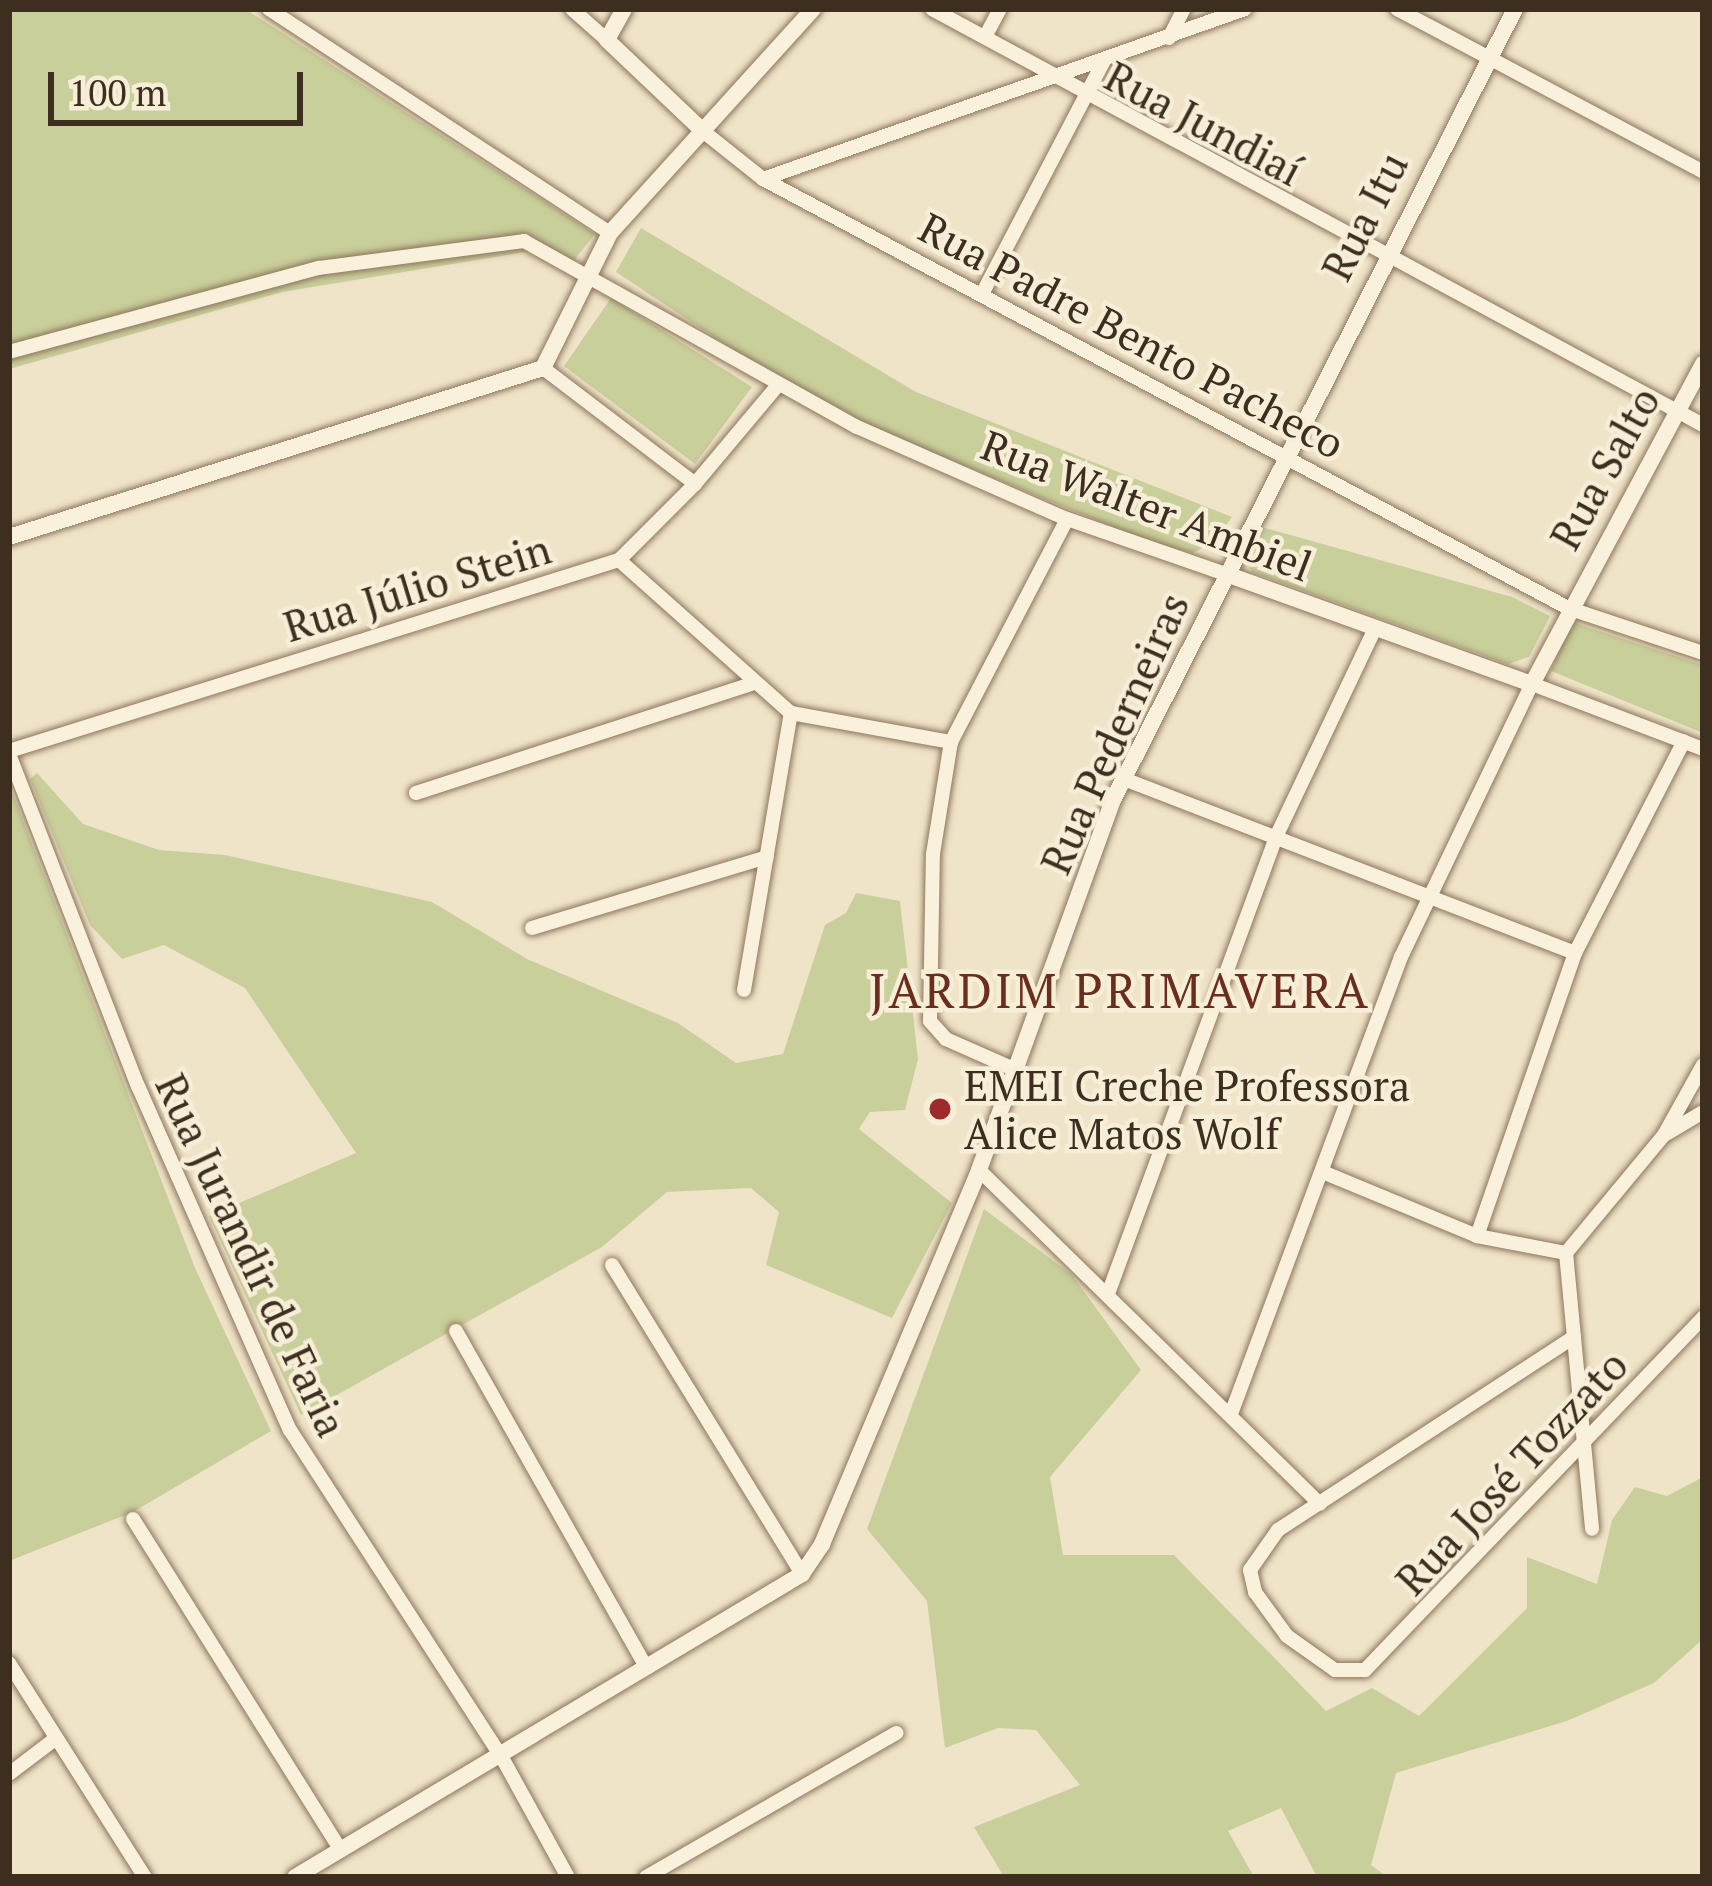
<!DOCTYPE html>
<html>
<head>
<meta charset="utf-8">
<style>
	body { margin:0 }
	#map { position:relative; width:1712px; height:1886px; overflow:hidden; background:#f0e4c8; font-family:"PT Serif",serif }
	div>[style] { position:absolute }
	.green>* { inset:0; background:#c9cf9b }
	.roads { filter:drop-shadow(0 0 3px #8d765c) drop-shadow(0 0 3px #8d765c) }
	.minor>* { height:14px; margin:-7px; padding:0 7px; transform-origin:7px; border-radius:7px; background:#faf1dc }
	.tertiary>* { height:16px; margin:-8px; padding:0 8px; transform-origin:8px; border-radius:8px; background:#faf1dc }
	.dots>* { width:33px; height:33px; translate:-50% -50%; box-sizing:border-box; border:6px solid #f7eed8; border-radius:50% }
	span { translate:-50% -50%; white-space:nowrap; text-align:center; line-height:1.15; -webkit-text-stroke:9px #f7eed8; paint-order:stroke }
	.street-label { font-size:42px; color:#3d2e20 }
	.poi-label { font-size:42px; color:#3d2e20 }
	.left { translate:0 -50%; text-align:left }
	.quarter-label { font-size:48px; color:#6b2e1e; letter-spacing:3px }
	.frame { position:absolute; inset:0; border:12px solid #3d2e20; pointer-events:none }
	.scale { position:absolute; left:48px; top:72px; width:255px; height:54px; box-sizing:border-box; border:6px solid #3d2e20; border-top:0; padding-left:15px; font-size:36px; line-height:42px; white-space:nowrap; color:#3d2e20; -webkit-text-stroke:9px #f7eed8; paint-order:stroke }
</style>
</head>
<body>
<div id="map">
	<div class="green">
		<div style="clip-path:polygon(9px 9px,245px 9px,595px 234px,566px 270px,531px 251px,282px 292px,9px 369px)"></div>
		<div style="clip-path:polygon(641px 228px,916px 392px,1232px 517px,1214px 542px,1193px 553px,1152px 543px,875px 429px,732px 349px,616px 272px)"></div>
		<div style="clip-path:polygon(611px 298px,752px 387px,695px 464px,564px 366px)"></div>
		<div style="clip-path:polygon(1258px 526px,1512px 597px,1550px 616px,1529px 657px,1508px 664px,1252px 572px,1244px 558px)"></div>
		<div style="clip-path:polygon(1571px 622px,1703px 665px,1703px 733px,1551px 671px)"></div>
		<div style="clip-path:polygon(37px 773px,83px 824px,159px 850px,225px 855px,432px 902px,527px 959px,678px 1023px,736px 1063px,783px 1054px,825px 925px,846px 913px,856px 893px,900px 901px,918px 1059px,905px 1110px,870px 1112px,859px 1129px,952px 1203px,892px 1318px,766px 1265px,779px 1212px,751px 1188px,667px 1192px,602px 1247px,301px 1415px,209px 1216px,356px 1153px,245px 988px,164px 945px,122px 959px,90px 925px,30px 779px)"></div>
		<div style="clip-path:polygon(9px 784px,195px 1268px,271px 1431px,133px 1512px,9px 1561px)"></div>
		<div style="clip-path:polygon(984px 1209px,1072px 1275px,1141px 1370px,1050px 1477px,1063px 1555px,1174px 1555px,1326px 1711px,1372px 1688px,1419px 1716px,1527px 1608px,1527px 1557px,1597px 1584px,1612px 1520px,1635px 1487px,1667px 1496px,1703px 1477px,1703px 1639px,1654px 1683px,1567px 1721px,1396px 1773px,1371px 1865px,1387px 1877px,1317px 1877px,1281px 1808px,1228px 1831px,1254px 1877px,1004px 1877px,974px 1827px,1080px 1785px,1036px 1730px,998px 1728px,945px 1748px,927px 1601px,867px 1529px)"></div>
	</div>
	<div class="roads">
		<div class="minor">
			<div style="left:269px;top:9px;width:408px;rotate:33.3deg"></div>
			<div style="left:572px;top:9px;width:47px;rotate:41.5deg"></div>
			<div style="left:932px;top:9px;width:876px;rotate:28.35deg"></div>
			<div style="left:1397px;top:9px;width:347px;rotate:28deg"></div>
			<div style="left:985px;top:37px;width:32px;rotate:-62deg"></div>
			<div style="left:1169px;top:38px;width:33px;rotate:-63deg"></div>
			<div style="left:704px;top:132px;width:75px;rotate:38.5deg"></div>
			<div style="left:763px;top:179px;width:912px;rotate:28.05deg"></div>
			<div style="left:1568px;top:608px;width:142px;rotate:18.4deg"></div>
			<div style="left:763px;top:179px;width:511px;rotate:-19.43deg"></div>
			<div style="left:982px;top:294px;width:265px;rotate:-62.4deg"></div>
			<div style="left:9px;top:352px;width:321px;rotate:-15.2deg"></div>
			<div style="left:319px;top:268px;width:207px;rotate:-7.5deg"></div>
			<div style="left:524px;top:241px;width:381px;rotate:29.2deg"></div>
			<div style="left:857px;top:427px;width:229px;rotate:23.7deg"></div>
			<div style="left:1067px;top:519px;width:168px;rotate:19.1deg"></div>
			<div style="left:543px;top:368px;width:191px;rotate:37.3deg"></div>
			<div style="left:619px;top:560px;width:230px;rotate:41.7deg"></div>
			<div style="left:791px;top:713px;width:163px;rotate:10.3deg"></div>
			<div style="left:9px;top:751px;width:639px;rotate:-17.39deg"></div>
			<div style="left:619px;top:560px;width:107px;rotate:-45deg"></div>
			<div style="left:695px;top:484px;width:129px;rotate:-50deg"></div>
			<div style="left:9px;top:754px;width:356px;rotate:68.8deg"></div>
			<div style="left:138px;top:1086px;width:376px;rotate:66.2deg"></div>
			<div style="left:290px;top:1430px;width:386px;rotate:57.1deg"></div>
			<div style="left:500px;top:1754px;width:141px;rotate:61.1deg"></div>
			<div style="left:1124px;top:779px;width:483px;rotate:21.1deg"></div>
			<div style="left:416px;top:793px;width:353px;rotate:-18deg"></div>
			<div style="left:532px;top:928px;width:245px;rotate:-16.8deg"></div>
			<div style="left:744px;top:990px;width:281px;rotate:-80.4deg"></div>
			<div style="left:1016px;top:1070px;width:77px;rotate:-156.1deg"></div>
			<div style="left:946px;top:1039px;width:24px;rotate:-132deg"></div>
			<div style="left:930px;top:1021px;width:167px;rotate:-89deg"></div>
			<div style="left:933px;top:854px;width:113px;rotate:-80.9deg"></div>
			<div style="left:951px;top:742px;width:251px;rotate:-62.5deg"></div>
			<div style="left:1668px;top:1133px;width:41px;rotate:-31deg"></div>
			<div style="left:979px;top:1170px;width:477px;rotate:44.4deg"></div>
			<div style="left:1325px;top:1173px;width:165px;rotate:22.5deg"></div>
			<div style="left:1477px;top:1236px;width:91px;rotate:10.8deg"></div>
			<div style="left:1477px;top:1236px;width:299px;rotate:-70.9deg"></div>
			<div style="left:1575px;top:953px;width:238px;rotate:-62.8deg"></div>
			<div style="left:1566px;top:1253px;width:277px;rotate:84.6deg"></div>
			<div style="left:1566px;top:1253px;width:153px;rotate:-50.3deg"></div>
			<div style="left:1664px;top:1135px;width:80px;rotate:-60.9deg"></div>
			<div style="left:612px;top:1265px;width:363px;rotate:58.4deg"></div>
			<div style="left:1109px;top:1291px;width:482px;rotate:-69.8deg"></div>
			<div style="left:1275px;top:839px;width:233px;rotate:-64.6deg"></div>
			<div style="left:456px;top:1331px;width:387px;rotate:60.5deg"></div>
			<div style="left:1574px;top:1337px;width:353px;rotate:146.9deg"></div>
			<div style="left:1278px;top:1530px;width:49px;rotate:125deg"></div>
			<div style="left:1250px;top:1570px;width:23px;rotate:77deg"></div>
			<div style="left:1255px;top:1592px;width:54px;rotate:54deg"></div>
			<div style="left:1287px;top:1636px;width:59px;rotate:35.3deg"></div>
			<div style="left:1335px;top:1670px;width:30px"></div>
			<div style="left:1365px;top:1670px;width:489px;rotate:-46.2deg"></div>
			<div style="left:1231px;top:1414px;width:488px;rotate:-69.6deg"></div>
			<div style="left:1401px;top:957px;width:303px;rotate:-64.4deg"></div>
			<div style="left:1532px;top:684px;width:183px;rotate:20.8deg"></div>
			<div style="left:133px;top:1519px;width:391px;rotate:57.9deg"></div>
			<div style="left:9px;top:1663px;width:254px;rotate:57.6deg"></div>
			<div style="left:9px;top:1774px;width:58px;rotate:-37.3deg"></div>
			<div style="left:646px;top:1877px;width:289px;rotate:-29.9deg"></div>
		</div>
		<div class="tertiary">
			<div style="left:624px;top:9px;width:35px;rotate:119deg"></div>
			<div style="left:607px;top:40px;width:134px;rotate:43.5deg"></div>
			<div style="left:9px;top:537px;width:560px;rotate:-17.56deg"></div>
			<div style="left:543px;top:368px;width:151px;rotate:-63.6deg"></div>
			<div style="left:610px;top:233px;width:302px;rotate:-47.8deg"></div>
			<div style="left:1226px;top:574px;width:325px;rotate:19.8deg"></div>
			<div style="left:1532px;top:684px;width:363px;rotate:-61.9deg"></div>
			<div style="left:295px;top:1877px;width:591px;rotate:-30.86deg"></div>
			<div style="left:802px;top:1574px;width:36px;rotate:-56deg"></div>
			<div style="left:822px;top:1544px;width:406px;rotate:-67.2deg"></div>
			<div style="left:979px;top:1170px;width:396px;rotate:-70.1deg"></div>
			<div style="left:1114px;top:798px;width:885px;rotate:-63.06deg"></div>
		</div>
	</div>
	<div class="dots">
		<div style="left:940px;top:1109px;background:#9e2a2b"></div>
	</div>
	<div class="street-label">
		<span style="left:1204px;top:123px;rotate:28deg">Rua Jundiaí</span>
		<span style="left:1364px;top:216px;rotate:-63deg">Rua Itu</span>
		<span style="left:1132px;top:335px;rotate:28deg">Rua Padre Bento Pacheco</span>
		<span style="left:1604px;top:468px;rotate:-61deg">Rua Salto</span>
		<span style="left:1147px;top:505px;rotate:21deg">Rua Walter Ambiel</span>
		<span style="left:417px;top:587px;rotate:-17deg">Rua Júlio Stein</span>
		<span style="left:1114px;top:733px;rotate:-66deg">Rua Pederneiras</span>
		<span style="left:252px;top:1255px;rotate:65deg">Rua Jurandir de Faria</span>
		<span style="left:1511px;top:1472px;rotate:-47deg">Rua José Tozzato</span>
	</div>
	<div class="poi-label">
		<span class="left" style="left:964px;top:1109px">EMEI Creche Professora<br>Alice Matos Wolf</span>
	</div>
	<div class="quarter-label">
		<span style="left:1120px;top:991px">JARDIM PRIMAVERA</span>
	</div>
	<div class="frame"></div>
	<div class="scale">100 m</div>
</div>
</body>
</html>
